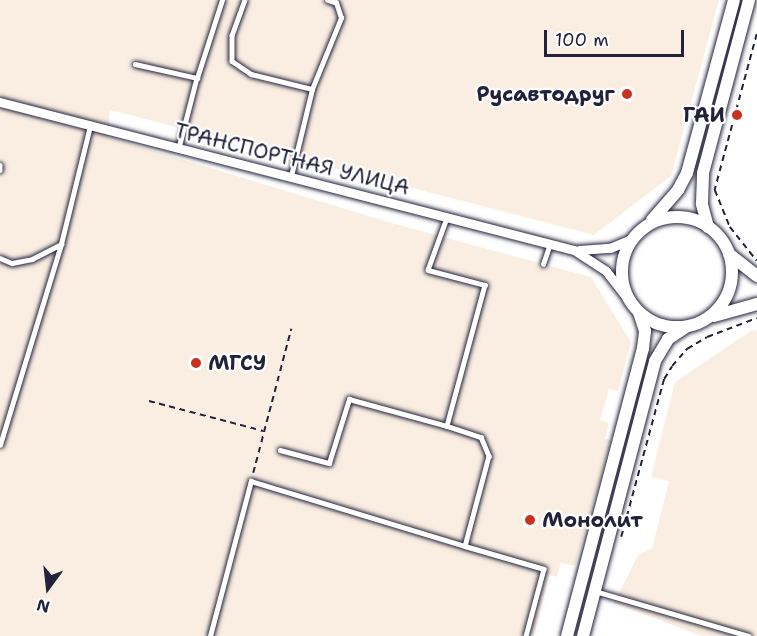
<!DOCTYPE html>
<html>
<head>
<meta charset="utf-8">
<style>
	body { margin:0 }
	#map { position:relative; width:757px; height:636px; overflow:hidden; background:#fff; font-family:"Shantell Sans",sans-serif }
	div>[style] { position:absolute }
	.built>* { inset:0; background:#faeee2 }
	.path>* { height:1.5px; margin-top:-0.75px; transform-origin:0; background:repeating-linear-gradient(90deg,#22223b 0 6px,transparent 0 10.5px) }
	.roads { filter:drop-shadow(0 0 2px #22223b) drop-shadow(0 0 2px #22223b) }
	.service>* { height:4.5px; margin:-2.25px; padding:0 2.25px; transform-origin:2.25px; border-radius:2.25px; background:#fff }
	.minor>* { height:9px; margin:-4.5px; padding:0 4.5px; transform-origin:4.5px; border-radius:4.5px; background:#fff }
	.secondary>* { height:12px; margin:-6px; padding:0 6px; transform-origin:6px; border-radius:6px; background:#fff }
	.secondary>.ring { margin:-6px; padding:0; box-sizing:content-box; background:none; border:12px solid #fff; border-radius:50% }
	.dots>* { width:16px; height:16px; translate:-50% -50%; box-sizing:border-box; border:3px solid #fff; border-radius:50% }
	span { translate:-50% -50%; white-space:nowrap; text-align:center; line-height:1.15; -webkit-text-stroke:4.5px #fff; paint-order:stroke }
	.poi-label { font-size:21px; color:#22223b; font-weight:700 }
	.right { translate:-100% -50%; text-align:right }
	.left { translate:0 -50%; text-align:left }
	.street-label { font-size:21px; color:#22223b }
	.north { position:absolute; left:18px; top:558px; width:60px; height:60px; -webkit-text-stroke:4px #fff; paint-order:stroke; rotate:195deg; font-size:16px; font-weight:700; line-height:24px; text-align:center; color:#22223b }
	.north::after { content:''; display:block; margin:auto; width:21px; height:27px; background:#22223b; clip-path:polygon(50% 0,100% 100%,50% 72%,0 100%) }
	.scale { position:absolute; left:544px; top:30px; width:140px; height:27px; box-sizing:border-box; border:3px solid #22223b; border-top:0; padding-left:8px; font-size:18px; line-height:21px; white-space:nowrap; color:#22223b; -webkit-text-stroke:4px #fff; paint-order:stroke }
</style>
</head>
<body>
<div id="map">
	<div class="built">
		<div style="clip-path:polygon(0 0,719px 0,671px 176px,594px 235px,110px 110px,108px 137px,392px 223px,591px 277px,631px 342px,618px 391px,609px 389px,600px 420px,609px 423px,605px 439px,611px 440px,575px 566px,561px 563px,557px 577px,549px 575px,534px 636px,0 636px)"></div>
		<div style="clip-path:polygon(752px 330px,757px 331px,757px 636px,702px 636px,614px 603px,638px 555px,652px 548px,669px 481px,651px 477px,675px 382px)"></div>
	</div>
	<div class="path">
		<div style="left:757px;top:34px;width:162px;rotate:105.1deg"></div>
		<div style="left:715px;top:190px;width:40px;rotate:68deg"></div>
		<div style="left:730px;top:227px;width:43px;rotate:51.5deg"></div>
		<div style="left:149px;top:401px;width:118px;rotate:14.7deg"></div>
		<div style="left:253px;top:473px;width:149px;rotate:-75.2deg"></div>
		<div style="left:621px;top:537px;width:164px;rotate:-74.8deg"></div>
		<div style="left:664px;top:379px;width:15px;rotate:-58deg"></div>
		<div style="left:672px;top:366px;width:23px;rotate:-49deg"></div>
		<div style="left:687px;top:349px;width:23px;rotate:-31deg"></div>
		<div style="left:707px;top:337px;width:53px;rotate:-20.8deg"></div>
	</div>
	<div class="roads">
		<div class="service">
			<div style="left:245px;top:0;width:37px;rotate:110deg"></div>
			<div style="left:232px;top:35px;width:26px;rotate:90deg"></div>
			<div style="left:232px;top:61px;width:23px;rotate:34deg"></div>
			<div style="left:251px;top:74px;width:63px;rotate:13.8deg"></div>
			<div style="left:135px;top:64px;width:64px;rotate:12.7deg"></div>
			<div style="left:197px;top:78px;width:72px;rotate:104.4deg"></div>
			<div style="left:197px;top:78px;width:82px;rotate:-72.2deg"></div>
			<div style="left:0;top:165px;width:5px;rotate:90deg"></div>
			<div style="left:291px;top:176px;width:89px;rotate:-76.4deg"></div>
			<div style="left:312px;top:89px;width:77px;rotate:-67.8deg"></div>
			<div style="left:341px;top:18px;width:16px;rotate:-108deg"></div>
			<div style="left:336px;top:3px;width:9px;rotate:-162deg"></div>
			<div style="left:447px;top:218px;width:55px;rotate:110.1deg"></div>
			<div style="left:428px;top:270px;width:59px;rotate:14.7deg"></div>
			<div style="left:485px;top:285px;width:146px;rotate:105.1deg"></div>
			<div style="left:447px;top:426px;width:36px;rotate:18deg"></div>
			<div style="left:481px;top:437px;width:21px;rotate:67deg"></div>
			<div style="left:489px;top:456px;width:93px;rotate:104.9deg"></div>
			<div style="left:465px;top:546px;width:82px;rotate:16.2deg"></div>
			<div style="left:544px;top:569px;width:69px;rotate:105deg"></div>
			<div style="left:0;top:258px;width:13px;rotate:23deg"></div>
			<div style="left:12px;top:263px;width:20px;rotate:-11deg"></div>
			<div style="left:32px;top:259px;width:33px;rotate:-27deg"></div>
			<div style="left:543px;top:264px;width:21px;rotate:-71deg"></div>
			<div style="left:0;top:445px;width:210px;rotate:-73.1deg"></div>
			<div style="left:61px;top:244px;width:122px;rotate:-76.2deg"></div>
			<div style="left:280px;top:450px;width:51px;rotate:14.9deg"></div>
			<div style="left:329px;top:463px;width:67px;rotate:-72.6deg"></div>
			<div style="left:349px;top:399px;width:102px;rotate:15.4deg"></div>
			<div style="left:595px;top:591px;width:160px;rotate:16.3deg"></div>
			<div style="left:210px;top:636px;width:160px;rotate:-75.2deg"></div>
			<div style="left:251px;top:481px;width:224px;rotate:16.9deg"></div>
		</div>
		<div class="minor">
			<div style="left:0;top:102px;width:593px;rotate:14.46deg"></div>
			<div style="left:574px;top:250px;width:38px;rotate:33deg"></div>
			<div style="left:606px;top:271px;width:34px;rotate:52deg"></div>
			<div style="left:579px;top:250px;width:31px;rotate:-4deg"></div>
			<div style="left:610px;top:248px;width:26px;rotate:-23deg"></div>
		</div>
		<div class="secondary">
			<div class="ring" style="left:622px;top:217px;width:98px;height:98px"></div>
			<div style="left:652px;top:220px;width:40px;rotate:-49deg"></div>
			<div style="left:678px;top:190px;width:19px;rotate:-62deg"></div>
			<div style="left:687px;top:173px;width:179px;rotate:-74.8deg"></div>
			<div style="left:708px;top:227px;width:24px;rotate:-105deg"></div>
			<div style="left:702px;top:204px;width:31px;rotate:-88deg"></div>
			<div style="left:703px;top:173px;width:179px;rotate:-75.1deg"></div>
			<div style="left:729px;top:254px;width:36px;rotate:38deg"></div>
			<div style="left:714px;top:316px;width:45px;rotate:-15.6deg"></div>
			<div style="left:567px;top:636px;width:298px;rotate:-75.2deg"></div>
			<div style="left:643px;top:348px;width:17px;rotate:-83deg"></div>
			<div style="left:645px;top:331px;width:20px;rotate:-108deg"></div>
			<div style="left:583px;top:636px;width:284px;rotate:-75.3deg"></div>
			<div style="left:655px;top:361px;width:26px;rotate:-59deg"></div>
			<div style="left:668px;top:339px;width:22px;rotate:-34deg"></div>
		</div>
	</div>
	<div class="dots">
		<div style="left:627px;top:94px;background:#c8321e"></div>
		<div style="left:737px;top:115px;background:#c8321e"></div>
		<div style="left:196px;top:363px;background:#c8321e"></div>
		<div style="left:530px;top:520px;background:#c8321e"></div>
	</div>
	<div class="poi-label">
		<span class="right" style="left:615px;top:94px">Русавтодруг</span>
		<span class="right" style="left:725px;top:115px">ГАИ</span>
		<span class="left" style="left:208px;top:363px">МГСУ</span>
		<span class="left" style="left:542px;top:520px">Монолит</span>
	</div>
	<div class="street-label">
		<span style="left:292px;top:159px;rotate:14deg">ТРАНСПОРТНАЯ УЛИЦА</span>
	</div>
	<div class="north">N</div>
	<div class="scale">100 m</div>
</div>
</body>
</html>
